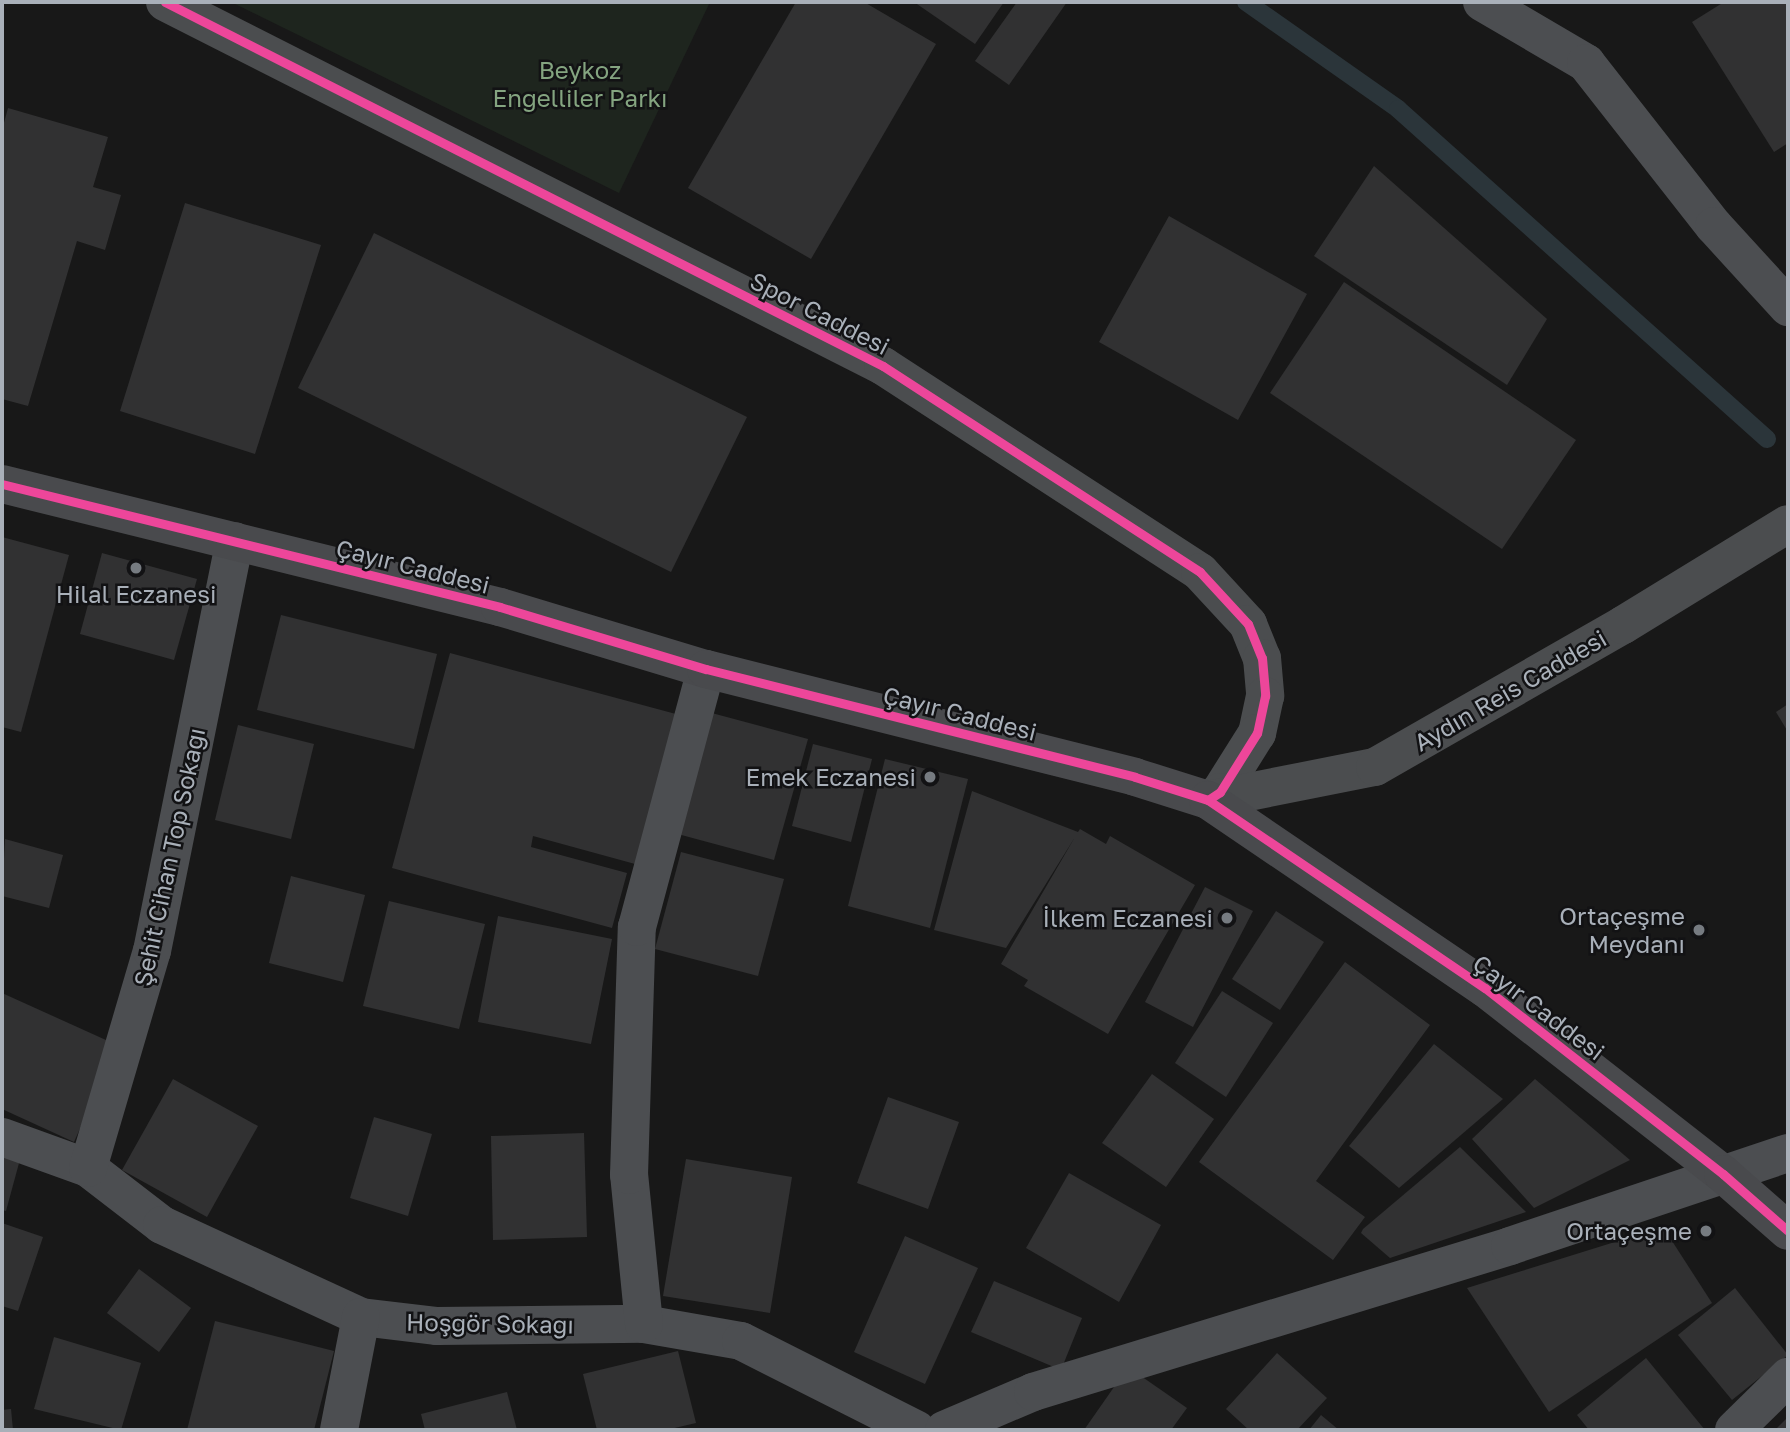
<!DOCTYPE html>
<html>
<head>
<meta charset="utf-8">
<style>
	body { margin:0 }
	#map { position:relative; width:1790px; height:1432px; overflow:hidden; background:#181818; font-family:"Golos Text",sans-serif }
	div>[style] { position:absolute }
	.green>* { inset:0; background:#1e251e }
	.stream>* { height:18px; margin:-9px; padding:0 9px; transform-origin:9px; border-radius:9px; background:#2b353a }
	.building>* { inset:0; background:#313132 }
	.street>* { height:38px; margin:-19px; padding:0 19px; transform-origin:19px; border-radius:19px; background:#4c4e51 }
	.secondary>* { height:38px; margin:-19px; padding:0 19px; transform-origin:19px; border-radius:19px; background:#4b4d4f }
	.primary>* { height:38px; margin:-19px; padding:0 19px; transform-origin:19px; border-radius:19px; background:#494a4d }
	.cycleway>* { height:9px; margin:-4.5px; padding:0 4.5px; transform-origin:4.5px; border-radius:4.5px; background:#ed469a }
	.dots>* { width:19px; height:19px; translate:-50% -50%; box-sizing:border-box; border:4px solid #121214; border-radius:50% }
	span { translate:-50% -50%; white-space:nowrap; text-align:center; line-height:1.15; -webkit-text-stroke:5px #121214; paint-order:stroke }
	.park-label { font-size:24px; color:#84a480 }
	.street-label { font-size:24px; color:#a9b0b9 }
	.poi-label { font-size:24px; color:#a9b0b9 }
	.right { translate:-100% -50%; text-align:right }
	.frame { position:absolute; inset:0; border:4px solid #a9b0b9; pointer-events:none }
</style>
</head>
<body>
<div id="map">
	<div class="green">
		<div style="clip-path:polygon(231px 2px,710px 2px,619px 193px)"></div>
	</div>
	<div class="stream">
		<div style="left:1246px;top:2px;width:186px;rotate:35.1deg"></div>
		<div style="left:1398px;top:109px;width:495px;rotate:41.8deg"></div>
	</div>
	<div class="building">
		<div style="clip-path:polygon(796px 2px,864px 2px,936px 44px,811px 259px,688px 188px)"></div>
		<div style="clip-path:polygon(914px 2px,1004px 2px,975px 44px)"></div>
		<div style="clip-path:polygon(1017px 2px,1067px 2px,1009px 85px,975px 61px)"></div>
		<div style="clip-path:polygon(1724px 2px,1788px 2px,1788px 143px,1774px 152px,1692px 22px)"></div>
		<div style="clip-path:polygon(8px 108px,108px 137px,93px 187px,121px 195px,105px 250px,77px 241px,28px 406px,2px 399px,2px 130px)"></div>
		<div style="clip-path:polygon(1374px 166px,1547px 319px,1507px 385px,1314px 256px)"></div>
		<div style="clip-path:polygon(185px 203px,321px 245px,255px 454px,120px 411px)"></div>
		<div style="clip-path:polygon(1169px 216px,1307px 294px,1238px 420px,1099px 342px)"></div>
		<div style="clip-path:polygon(374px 233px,747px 417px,671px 572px,298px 388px)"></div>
		<div style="clip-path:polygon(1344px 282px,1576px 440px,1502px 549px,1270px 393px)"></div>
		<div style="clip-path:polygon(2px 537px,69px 555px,21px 732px,2px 727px)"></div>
		<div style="clip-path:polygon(102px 553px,197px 579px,174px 660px,80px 634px)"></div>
		<div style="clip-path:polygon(281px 615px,437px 654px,414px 749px,257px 710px)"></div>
		<div style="clip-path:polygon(450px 653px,687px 717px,646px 867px,533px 836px,531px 847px,627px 873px,612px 928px,392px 868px)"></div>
		<div style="clip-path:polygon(1788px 704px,1788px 732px,1776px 712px)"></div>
		<div style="clip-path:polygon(708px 712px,808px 739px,774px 860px,674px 833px)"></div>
		<div style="clip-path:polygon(238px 725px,314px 744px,291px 839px,215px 820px)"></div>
		<div style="clip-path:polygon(813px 744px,872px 759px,851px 842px,792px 826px)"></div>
		<div style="clip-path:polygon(885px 759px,968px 779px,930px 928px,848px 906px)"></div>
		<div style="clip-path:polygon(972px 791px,1078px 832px,1080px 829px,1106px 844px,1110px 836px,1195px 885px,1108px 1034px,1024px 986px,1028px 980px,1001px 964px,1075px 837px,1006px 948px,934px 930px)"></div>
		<div style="clip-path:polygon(5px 839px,63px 855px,49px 908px,2px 896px)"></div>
		<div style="clip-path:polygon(681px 852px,784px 879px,758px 976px,655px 949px)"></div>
		<div style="clip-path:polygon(291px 876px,365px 895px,343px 982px,269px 963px)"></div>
		<div style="clip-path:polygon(1205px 887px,1253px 911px,1193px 1027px,1145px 1002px)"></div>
		<div style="clip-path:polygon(389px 901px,485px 924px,459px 1029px,363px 1006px)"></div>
		<div style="clip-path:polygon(1276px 911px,1324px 942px,1280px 1010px,1232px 979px)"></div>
		<div style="clip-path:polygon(498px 916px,612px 939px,591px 1044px,478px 1022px)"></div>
		<div style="clip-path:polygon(1345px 962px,1430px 1025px,1316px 1181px,1365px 1217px,1333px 1260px,1199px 1162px)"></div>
		<div style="clip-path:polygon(1222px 991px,1273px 1023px,1226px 1097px,1175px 1063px)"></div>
		<div style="clip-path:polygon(2px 993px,117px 1045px,74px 1142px,2px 1109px)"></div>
		<div style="clip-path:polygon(1434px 1044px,1503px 1099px,1399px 1188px,1349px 1146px)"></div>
		<div style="clip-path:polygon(1152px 1074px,1214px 1119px,1166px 1187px,1102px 1143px)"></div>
		<div style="clip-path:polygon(173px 1079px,258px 1126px,207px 1217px,122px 1170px)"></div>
		<div style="clip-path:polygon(1535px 1079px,1630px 1160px,1534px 1208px,1472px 1139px)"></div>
		<div style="clip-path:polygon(888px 1097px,959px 1122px,928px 1209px,857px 1183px)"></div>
		<div style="clip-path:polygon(374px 1117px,432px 1134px,408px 1216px,350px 1198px)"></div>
		<div style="clip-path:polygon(584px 1133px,587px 1237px,493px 1240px,491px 1136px)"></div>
		<div style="clip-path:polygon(2px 1147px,22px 1152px,6px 1211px,2px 1210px)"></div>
		<div style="clip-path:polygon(1460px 1147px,1526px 1212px,1390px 1258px,1361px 1233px,1363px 1229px)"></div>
		<div style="clip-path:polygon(686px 1159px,792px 1177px,770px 1313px,663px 1296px)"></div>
		<div style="clip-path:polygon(1069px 1173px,1161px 1225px,1119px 1302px,1026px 1248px)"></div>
		<div style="clip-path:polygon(2px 1223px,43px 1237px,18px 1311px,2px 1306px)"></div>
		<div style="clip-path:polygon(1663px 1227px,1712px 1303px,1549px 1412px,1467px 1288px)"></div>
		<div style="clip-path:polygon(905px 1236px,978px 1268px,925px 1384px,854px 1352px)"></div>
		<div style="clip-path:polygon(139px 1269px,191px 1308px,159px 1352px,107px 1313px)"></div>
		<div style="clip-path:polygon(994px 1281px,1082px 1318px,1061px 1370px,971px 1332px)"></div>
		<div style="clip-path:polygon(1735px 1288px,1788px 1355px,1732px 1400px,1678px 1335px)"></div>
		<div style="clip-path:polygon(215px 1321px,334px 1351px,314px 1430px,187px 1430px)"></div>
		<div style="clip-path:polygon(54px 1337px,141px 1363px,121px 1430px,34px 1409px)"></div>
		<div style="clip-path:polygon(678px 1351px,696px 1423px,666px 1430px,597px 1430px,583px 1374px)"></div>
		<div style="clip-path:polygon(1277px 1353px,1327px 1398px,1297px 1430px,1249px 1430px,1226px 1409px)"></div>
		<div style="clip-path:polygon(1646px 1358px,1705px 1430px,1589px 1430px,1577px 1415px)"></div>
		<div style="clip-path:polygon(1128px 1367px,1187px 1408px,1171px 1430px,1084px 1430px)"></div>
		<div style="clip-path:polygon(507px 1392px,517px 1430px,425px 1430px,421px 1414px)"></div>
		<div style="clip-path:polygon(11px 1409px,13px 1430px,2px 1430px,2px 1410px)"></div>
		<div style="clip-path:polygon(1321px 1415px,1339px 1430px,1309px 1430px)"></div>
		<div style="clip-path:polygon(1788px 1417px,1788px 1430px,1775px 1430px)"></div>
	</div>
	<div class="street">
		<div style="left:1482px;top:2px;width:121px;rotate:30.4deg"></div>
		<div style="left:1586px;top:63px;width:207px;rotate:51.9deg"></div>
		<div style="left:1714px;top:226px;width:110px;rotate:47.6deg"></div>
		<div style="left:2px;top:1137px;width:91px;rotate:19.8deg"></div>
		<div style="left:88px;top:1168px;width:93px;rotate:37.6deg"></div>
		<div style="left:162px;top:1225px;width:219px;rotate:24.8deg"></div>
		<div style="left:361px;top:1317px;width:77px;rotate:6.8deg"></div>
		<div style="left:437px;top:1326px;width:207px;rotate:-0.6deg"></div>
		<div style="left:644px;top:1324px;width:98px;rotate:9.9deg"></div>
		<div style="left:741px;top:1341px;width:197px;rotate:26.8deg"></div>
		<div style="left:88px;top:1168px;width:226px;rotate:-73.6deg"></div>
		<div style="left:152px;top:951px;width:418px;rotate:-78.6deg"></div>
		<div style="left:644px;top:1324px;width:150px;rotate:-95.7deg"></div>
		<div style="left:629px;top:1175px;width:248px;rotate:-88.2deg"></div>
		<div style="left:637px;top:927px;width:267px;rotate:-75deg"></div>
		<div style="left:339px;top:1430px;width:115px;rotate:-79deg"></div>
		<div style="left:944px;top:1430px;width:97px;rotate:-23.1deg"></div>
		<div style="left:1033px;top:1392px;width:499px;rotate:-17deg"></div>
		<div style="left:1510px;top:1246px;width:293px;rotate:-18.5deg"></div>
		<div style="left:1734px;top:1430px;width:76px;rotate:-44.5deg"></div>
	</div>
	<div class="secondary">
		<div style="left:165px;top:2px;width:805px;rotate:26.88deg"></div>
		<div style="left:883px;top:366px;width:378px;rotate:33deg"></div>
		<div style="left:1200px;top:572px;width:71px;rotate:47.3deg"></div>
		<div style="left:1248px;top:624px;width:37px;rotate:68deg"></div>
		<div style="left:1262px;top:658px;width:38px;rotate:85deg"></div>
		<div style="left:1265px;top:696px;width:38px;rotate:102deg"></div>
		<div style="left:1257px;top:733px;width:70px;rotate:122.1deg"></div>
		<div style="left:1220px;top:792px;width:14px;rotate:146deg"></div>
		<div style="left:1208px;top:800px;width:170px;rotate:-11.2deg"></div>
		<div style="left:1375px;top:767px;width:286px;rotate:-29.8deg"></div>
		<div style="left:1623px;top:625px;width:193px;rotate:-31.5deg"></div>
	</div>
	<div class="primary">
		<div style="left:2px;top:484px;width:513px;rotate:13.87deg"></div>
		<div style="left:500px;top:607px;width:215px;rotate:16.8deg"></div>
		<div style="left:706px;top:669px;width:442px;rotate:14.1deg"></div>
		<div style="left:1135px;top:777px;width:77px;rotate:17.5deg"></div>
		<div style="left:1208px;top:800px;width:335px;rotate:34.2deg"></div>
		<div style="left:1485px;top:988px;width:302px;rotate:38deg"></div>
		<div style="left:1723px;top:1174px;width:86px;rotate:41.2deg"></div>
	</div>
	<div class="cycleway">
		<div style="left:165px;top:2px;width:805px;rotate:26.88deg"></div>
		<div style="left:883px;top:366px;width:378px;rotate:33deg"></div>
		<div style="left:1200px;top:572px;width:71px;rotate:47.3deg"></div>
		<div style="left:1248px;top:624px;width:37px;rotate:68deg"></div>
		<div style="left:1262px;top:658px;width:38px;rotate:85deg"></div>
		<div style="left:1265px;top:696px;width:38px;rotate:102deg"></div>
		<div style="left:1257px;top:733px;width:70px;rotate:122.1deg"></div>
		<div style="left:1220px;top:792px;width:14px;rotate:146deg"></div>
		<div style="left:2px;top:484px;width:513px;rotate:13.87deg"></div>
		<div style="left:500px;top:607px;width:215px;rotate:16.8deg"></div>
		<div style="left:706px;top:669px;width:442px;rotate:14.1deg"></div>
		<div style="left:1135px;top:777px;width:77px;rotate:17.5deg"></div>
		<div style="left:1208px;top:800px;width:335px;rotate:34.2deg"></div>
		<div style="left:1485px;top:988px;width:302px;rotate:38deg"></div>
		<div style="left:1723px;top:1174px;width:86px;rotate:41.2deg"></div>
	</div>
	<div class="dots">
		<div style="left:136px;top:568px;background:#767b81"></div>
		<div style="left:930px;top:777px;background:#767b81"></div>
		<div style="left:1227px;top:918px;background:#767b81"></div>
		<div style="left:1699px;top:930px;background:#767b81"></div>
		<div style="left:1706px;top:1231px;background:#767b81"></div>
	</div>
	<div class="park-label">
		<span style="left:580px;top:84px">Beykoz<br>Engelliler Parkı</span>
	</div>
	<div class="street-label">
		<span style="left:820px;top:313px;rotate:27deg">Spor Caddesi</span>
		<span style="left:413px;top:566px;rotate:14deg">Çayır Caddesi</span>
		<span style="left:1510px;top:690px;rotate:-30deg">Aydın Reis Caddesi</span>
		<span style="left:960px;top:713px;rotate:14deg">Çayır Caddesi</span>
		<span style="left:169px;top:857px;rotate:-78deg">Şehit Cihan Top Sokağı</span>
		<span style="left:1539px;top:1007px;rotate:37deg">Çayır Caddesi</span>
		<span style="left:490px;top:1323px;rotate:1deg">Hoşgör Sokağı</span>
	</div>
	<div class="poi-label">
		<span style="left:136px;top:594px">Hilal Eczanesi</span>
		<span class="right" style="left:916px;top:777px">Emek Eczanesi</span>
		<span class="right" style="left:1685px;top:930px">Ortaçeşme<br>Meydanı</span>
		<span class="right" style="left:1213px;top:918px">İlkem Eczanesi</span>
		<span class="right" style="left:1692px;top:1231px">Ortaçeşme</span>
	</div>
	<div class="frame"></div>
</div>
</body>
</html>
